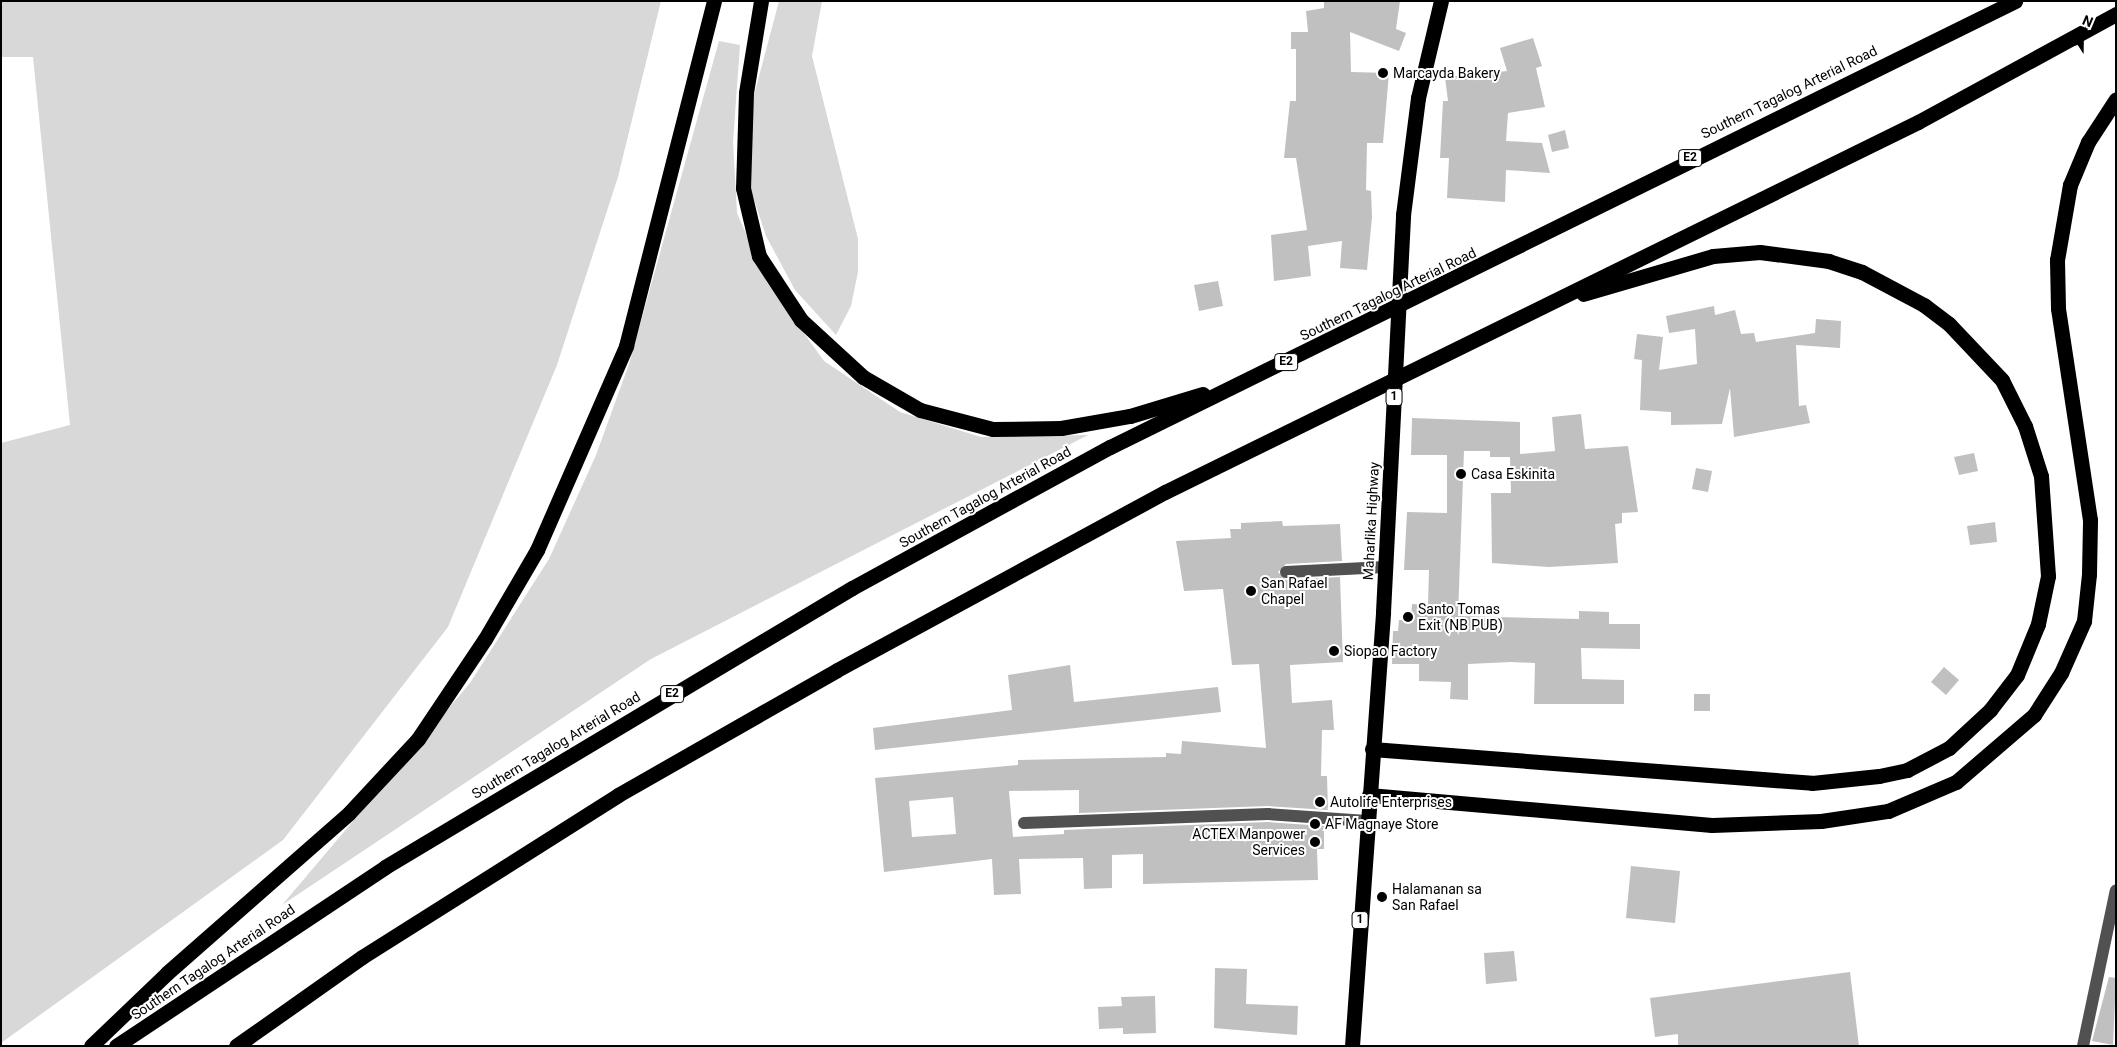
<!DOCTYPE html>
<html>
<head>
<meta charset="utf-8">
<style>
	body { margin:0 }
	#map { position:relative; width:2117px; height:1047px; overflow:hidden; background:#fff; font-family:Roboto,sans-serif }
	div>[style] { position:absolute }
	.green>* { inset:0; background:#d8d8d8 }
	.building>* { inset:0; background:#c0c0c0 }
	.minor>* { height:12px; margin:-6px; padding:0 6px; transform-origin:6px; border-radius:6px; background:#515151 }
	.highway>* { height:15px; margin:-7.5px; padding:0 7.5px; transform-origin:7.5px; border-radius:7.5px; background:#000 }
	.dots>* { width:14px; height:14px; translate:-50% -50%; box-sizing:border-box; border:2px solid #fff; border-radius:50% }
	span { translate:-50% -50%; white-space:nowrap; text-align:center; line-height:1.15; -webkit-text-stroke:4px #fff; paint-order:stroke }
	.shield-label span { padding:1px 4px; background:#fff; border:1px solid; border-radius:4px; -webkit-text-stroke-width:0 }
	.shield-label { font-size:12px; color:#000; font-weight:700 }
	.poi-label { font-size:14px; color:#000 }
	.left { translate:0 -50%; text-align:left }
	.right { translate:-100% -50%; text-align:right }
	.street-label { font-size:14px; color:#000 }
	.frame { position:absolute; inset:0; border:2px solid #000; pointer-events:none }
	.north { position:absolute; left:2057px; top:10px; width:50px; height:50px; -webkit-text-stroke:4px #fff; paint-order:stroke; rotate:23deg; font-size:14px; font-weight:700; line-height:20px; text-align:center; color:#000 }
	.north::after { content:''; display:block; margin:auto; width:18px; height:22px; background:#000; clip-path:polygon(50% 0,100% 100%,50% 72%,0 100%) }
</style>
</head>
<body>
<div id="map">
	<div class="green">
		<div style="clip-path:polygon(1px 1px,661px 1px,618px 177px,557px 365px,448px 627px,283px 840px,1px 1043px,1px 443px,70px 425px,33px 57px,1px 57px)"></div>
		<div style="clip-path:polygon(779px 1px,822px 1px,812px 56px,858px 239px,858px 272px,851px 306px,836px 335px,795px 290px,766px 236px,750px 187px,747px 137px,754px 95px)"></div>
		<div style="clip-path:polygon(719px 41px,740px 45px,733px 142px,737px 213px,767px 282px,824px 361px,900px 412px,981px 437px,1088px 435px,651px 659px,282px 905px,470px 683px,549px 559px,596px 455px,629px 364px)"></div>
	</div>
	<div class="building">
		<div style="clip-path:polygon(1324px 1px,1400px 1px,1396px 29px,1406px 33px,1399px 51px,1350px 32px,1351px 72px,1389px 73px,1383px 143px,1367px 143px,1366px 190px,1371px 191px,1372px 217px,1367px 270px,1340px 268px,1342px 241px,1308px 246px,1311px 276px,1274px 281px,1271px 235px,1307px 230px,1296px 158px,1284px 158px,1290px 101px,1296px 101px,1296px 49px,1291px 49px,1291px 32px,1308px 32px,1306px 11px,1324px 8px)"></div>
		<div style="clip-path:polygon(1533px 38px,1542px 66px,1536px 68px,1545px 107px,1508px 113px,1506px 141px,1542px 143px,1550px 173px,1506px 170px,1505px 202px,1447px 198px,1449px 158px,1440px 158px,1443px 101px,1448px 101px,1445px 77px,1507px 71px,1500px 48px)"></div>
		<div style="clip-path:polygon(1565px 130px,1569px 148px,1552px 152px,1548px 135px)"></div>
		<div style="clip-path:polygon(1218px 281px,1223px 306px,1199px 311px,1194px 285px)"></div>
		<div style="clip-path:polygon(1714px 306px,1715px 315px,1735px 310px,1741px 334px,1754px 333px,1756px 342px,1815px 333px,1816px 319px,1841px 321px,1840px 348px,1796px 345px,1799px 406px,1806px 405px,1810px 423px,1734px 437px,1730px 388px,1722px 424px,1671px 425px,1671px 412px,1640px 410px,1642px 360px,1634px 359px,1637px 334px,1663px 337px,1659px 370px,1697px 364px,1695px 329px,1669px 333px,1666px 316px)"></div>
		<div style="clip-path:polygon(1581px 414px,1585px 449px,1628px 446px,1638px 512px,1622px 513px,1622px 523px,1615px 524px,1618px 563px,1549px 567px,1492px 563px,1491px 493px,1511px 493px,1510px 457px,1490px 457px,1490px 451px,1464px 451px,1458px 616px,1579px 619px,1579px 611px,1609px 612px,1609px 624px,1640px 624px,1640px 649px,1581px 648px,1582px 679px,1624px 680px,1624px 704px,1534px 704px,1535px 663px,1511px 662px,1468px 664px,1468px 700px,1450px 699px,1451px 682px,1419px 681px,1419px 664px,1392px 664px,1393px 631px,1398px 631px,1399px 620px,1411px 620px,1412px 604px,1428px 605px,1429px 570px,1404px 570px,1407px 512px,1447px 513px,1447px 455px,1411px 455px,1412px 418px,1520px 422px,1520px 454px,1555px 451px,1552px 417px)"></div>
		<div style="clip-path:polygon(1974px 453px,1978px 471px,1959px 475px,1954px 457px)"></div>
		<div style="clip-path:polygon(1696px 468px,1712px 471px,1708px 492px,1692px 489px)"></div>
		<div style="clip-path:polygon(evenodd,1282px 521px,1283px 526px,1340px 524px,1342px 561px,1286px 564px,1278px 572px,1286px 580px,1340px 577px,1343px 662px,1290px 665px,1292px 703px,1332px 700px,1334px 730px,1322px 730px,1321px 776px,1327px 776px,1328px 810px,1268px 806px,1079px 813px,1079px 790px,1009px 791px,1013px 837px,1064px 834px,1064px 830px,1268px 822px,1324px 826px,1324px 849px,1317px 849px,1318px 880px,1143px 884px,1143px 854px,1112px 855px,1112px 888px,1084px 889px,1083px 858px,1019px 859px,1021px 894px,994px 895px,992px 859px,884px 872px,875px 778px,1018px 765px,1018px 760px,1166px 757px,1166px 753px,1181px 754px,1182px 741px,1266px 748px,1259px 664px,1232px 665px,1223px 589px,1184px 591px,1176px 541px,1231px 538px,1230px 529px,1241px 529px,1241px 523px,1282px 521px,953px 797px,956px 834px,912px 837px,909px 801px,953px 797px)"></div>
		<div style="clip-path:polygon(1995px 522px,1997px 542px,1970px 545px,1967px 526px)"></div>
		<div style="clip-path:polygon(1070px 665px,1074px 702px,1218px 687px,1221px 712px,875px 750px,873px 728px,1012px 710px,1008px 675px)"></div>
		<div style="clip-path:polygon(1944px 667px,1959px 680px,1946px 695px,1931px 682px)"></div>
		<div style="clip-path:polygon(1694px 694px,1710px 694px,1710px 711px,1694px 711px)"></div>
		<div style="clip-path:polygon(1631px 866px,1680px 871px,1675px 923px,1626px 918px)"></div>
		<div style="clip-path:polygon(1514px 951px,1517px 981px,1486px 984px,1484px 953px)"></div>
		<div style="clip-path:polygon(1215px 968px,1247px 969px,1246px 1004px,1298px 1006px,1297px 1035px,1214px 1028px)"></div>
		<div style="clip-path:polygon(1850px 972px,1859px 1046px,1678px 1046px,1678px 1034px,1655px 1037px,1650px 998px)"></div>
		<div style="clip-path:polygon(2109px 977px,2116px 978px,2113px 1045px,2092px 1041px)"></div>
		<div style="clip-path:polygon(1155px 996px,1156px 1033px,1123px 1034px,1123px 1028px,1099px 1029px,1098px 1007px,1122px 1006px,1121px 997px)"></div>
	</div>
	<div class="minor">
		<div style="left:1286px;top:572px;width:99px;rotate:-2.9deg"></div>
		<div style="left:1024px;top:823px;width:244px;rotate:-2.1deg"></div>
		<div style="left:1268px;top:814px;width:99px;rotate:4deg"></div>
		<div style="left:2083px;top:1046px;width:159px;rotate:-78.1deg"></div>
	</div>
	<div class="highway">
		<div style="left:761px;top:1px;width:93px;rotate:99.3deg"></div>
		<div style="left:746px;top:93px;width:95px;rotate:91.8deg"></div>
		<div style="left:743px;top:188px;width:70px;rotate:76.8deg"></div>
		<div style="left:759px;top:256px;width:77px;rotate:56.7deg"></div>
		<div style="left:801px;top:320px;width:84px;rotate:42.6deg"></div>
		<div style="left:863px;top:377px;width:66px;rotate:30.1deg"></div>
		<div style="left:920px;top:410px;width:75px;rotate:14.6deg"></div>
		<div style="left:993px;top:429px;width:68px;rotate:-0.8deg"></div>
		<div style="left:1061px;top:428px;width:70px;rotate:-9.9deg"></div>
		<div style="left:1130px;top:416px;width:76px;rotate:-16.8deg"></div>
		<div style="left:1372px;top:749px;width:441px;rotate:4.4deg"></div>
		<div style="left:1812px;top:783px;width:67px;rotate:-6deg"></div>
		<div style="left:1879px;top:776px;width:29px;rotate:-12deg"></div>
		<div style="left:1907px;top:770px;width:47px;rotate:-27.6deg"></div>
		<div style="left:1949px;top:748px;width:56px;rotate:-42.8deg"></div>
		<div style="left:1990px;top:710px;width:44px;rotate:-52.4deg"></div>
		<div style="left:2017px;top:675px;width:55px;rotate:-67.6deg"></div>
		<div style="left:2038px;top:624px;width:49px;rotate:-78.2deg"></div>
		<div style="left:2048px;top:576px;width:100px;rotate:-94deg"></div>
		<div style="left:2041px;top:476px;width:52px;rotate:-107.7deg"></div>
		<div style="left:2025px;top:426px;width:51px;rotate:-116.6deg"></div>
		<div style="left:2002px;top:380px;width:77px;rotate:-133.4deg"></div>
		<div style="left:1949px;top:324px;width:31px;rotate:-143deg"></div>
		<div style="left:1924px;top:305px;width:70px;rotate:-152deg"></div>
		<div style="left:1862px;top:272px;width:35px;rotate:-162deg"></div>
		<div style="left:1829px;top:261px;width:70px;rotate:-172.6deg"></div>
		<div style="left:1760px;top:252px;width:47px;rotate:175.1deg"></div>
		<div style="left:1713px;top:256px;width:135px;rotate:163.7deg"></div>
		<div style="left:1369px;top:795px;width:344px;rotate:5deg"></div>
		<div style="left:1712px;top:825px;width:109px;rotate:-2.1deg"></div>
		<div style="left:1821px;top:821px;width:68px;rotate:-8.5deg"></div>
		<div style="left:1888px;top:811px;width:74px;rotate:-23.1deg"></div>
		<div style="left:1956px;top:782px;width:103px;rotate:-40.7deg"></div>
		<div style="left:2034px;top:715px;width:50px;rotate:-57.3deg"></div>
		<div style="left:2061px;top:673px;width:57px;rotate:-66.1deg"></div>
		<div style="left:2084px;top:621px;width:47px;rotate:-83.9deg"></div>
		<div style="left:2089px;top:574px;width:54px;rotate:-88.9deg"></div>
		<div style="left:2090px;top:520px;width:214px;rotate:-98.6deg"></div>
		<div style="left:2058px;top:308px;width:48px;rotate:-91.2deg"></div>
		<div style="left:2057px;top:260px;width:76px;rotate:-80.2deg"></div>
		<div style="left:2070px;top:185px;width:47px;rotate:-67.3deg"></div>
		<div style="left:2088px;top:142px;width:51px;rotate:-56.9deg"></div>
		<div style="left:91px;top:1046px;width:105px;rotate:-43.8deg"></div>
		<div style="left:167px;top:973px;width:242px;rotate:-41.3deg"></div>
		<div style="left:349px;top:813px;width:101px;rotate:-47deg"></div>
		<div style="left:418px;top:739px;width:120px;rotate:-56.2deg"></div>
		<div style="left:485px;top:639px;width:103px;rotate:-59.7deg"></div>
		<div style="left:537px;top:550px;width:223px;rotate:-66.4deg"></div>
		<div style="left:626px;top:346px;width:356px;rotate:-75.7deg"></div>
		<div style="left:116px;top:1046px;width:323px;rotate:-33.6deg"></div>
		<div style="left:385px;top:867px;width:544px;rotate:-30.86deg"></div>
		<div style="left:852px;top:588px;width:294px;rotate:-28.7deg"></div>
		<div style="left:1110px;top:447px;width:1009px;rotate:-26.23deg"></div>
		<div style="left:236px;top:1046px;width:154px;rotate:-35.2deg"></div>
		<div style="left:362px;top:957px;width:303px;rotate:-32.3deg"></div>
		<div style="left:618px;top:795px;width:252px;rotate:-29.7deg"></div>
		<div style="left:837px;top:670px;width:373px;rotate:-28.5deg"></div>
		<div style="left:1165px;top:492px;width:839px;rotate:-26.17deg"></div>
		<div style="left:1918px;top:122px;width:226px;rotate:-28.6deg"></div>
		<div style="left:1352px;top:1046px;width:435px;rotate:-85.9deg"></div>
		<div style="left:1383px;top:612px;width:398px;rotate:-87.1deg"></div>
		<div style="left:1403px;top:215px;width:118px;rotate:-82.7deg"></div>
		<div style="left:1418px;top:98px;width:100px;rotate:-76.7deg"></div>
	</div>
	<div class="dots">
		<div style="left:1383px;top:73px;background:#000"></div>
		<div style="left:1461px;top:474px;background:#000"></div>
		<div style="left:1251px;top:591px;background:#000"></div>
		<div style="left:1408px;top:617px;background:#000"></div>
		<div style="left:1334px;top:651px;background:#000"></div>
		<div style="left:1320px;top:802px;background:#000"></div>
		<div style="left:1315px;top:824px;background:#000"></div>
		<div style="left:1315px;top:842px;background:#000"></div>
		<div style="left:1382px;top:897px;background:#000"></div>
	</div>
	<div class="shield-label">
		<span style="left:1690px;top:158px">E2</span>
		<span style="left:1286px;top:362px">E2</span>
		<span style="left:1394px;top:397px">1</span>
		<span style="left:672px;top:694px">E2</span>
		<span style="left:1360px;top:920px">1</span>
	</div>
	<div class="poi-label">
		<span class="left" style="left:1393px;top:73px">Marcayda Bakery</span>
		<span class="left" style="left:1471px;top:474px">Casa Eskinita</span>
		<span class="left" style="left:1261px;top:591px">San Rafael<br>Chapel</span>
		<span class="left" style="left:1418px;top:617px">Santo Tomas<br>Exit (NB PUB)</span>
		<span class="left" style="left:1344px;top:651px">Siopao Factory</span>
		<span class="left" style="left:1330px;top:802px">Autolife Enterprises</span>
		<span class="left" style="left:1325px;top:824px">AF Magnaye Store</span>
		<span class="right" style="left:1305px;top:842px">ACTEX Manpower<br>Services</span>
		<span class="left" style="left:1392px;top:897px">Halamanan sa<br>San Rafael</span>
	</div>
	<div class="street-label">
		<span style="left:1789px;top:92px;rotate:-26deg">Southern Tagalog Arterial Road</span>
		<span style="left:1388px;top:294px;rotate:-26deg">Southern Tagalog Arterial Road</span>
		<span style="left:985px;top:497px;rotate:-29deg">Southern Tagalog Arterial Road</span>
		<span style="left:1371px;top:521px;rotate:-87deg">Maharlika Highway</span>
		<span style="left:556px;top:745px;rotate:-31deg">Southern Tagalog Arterial Road</span>
		<span style="left:213px;top:962px;rotate:-34deg">Southern Tagalog Arterial Road</span>
	</div>
	<div class="frame"></div>
	<div class="north">N</div>
</div>
</body>
</html>
